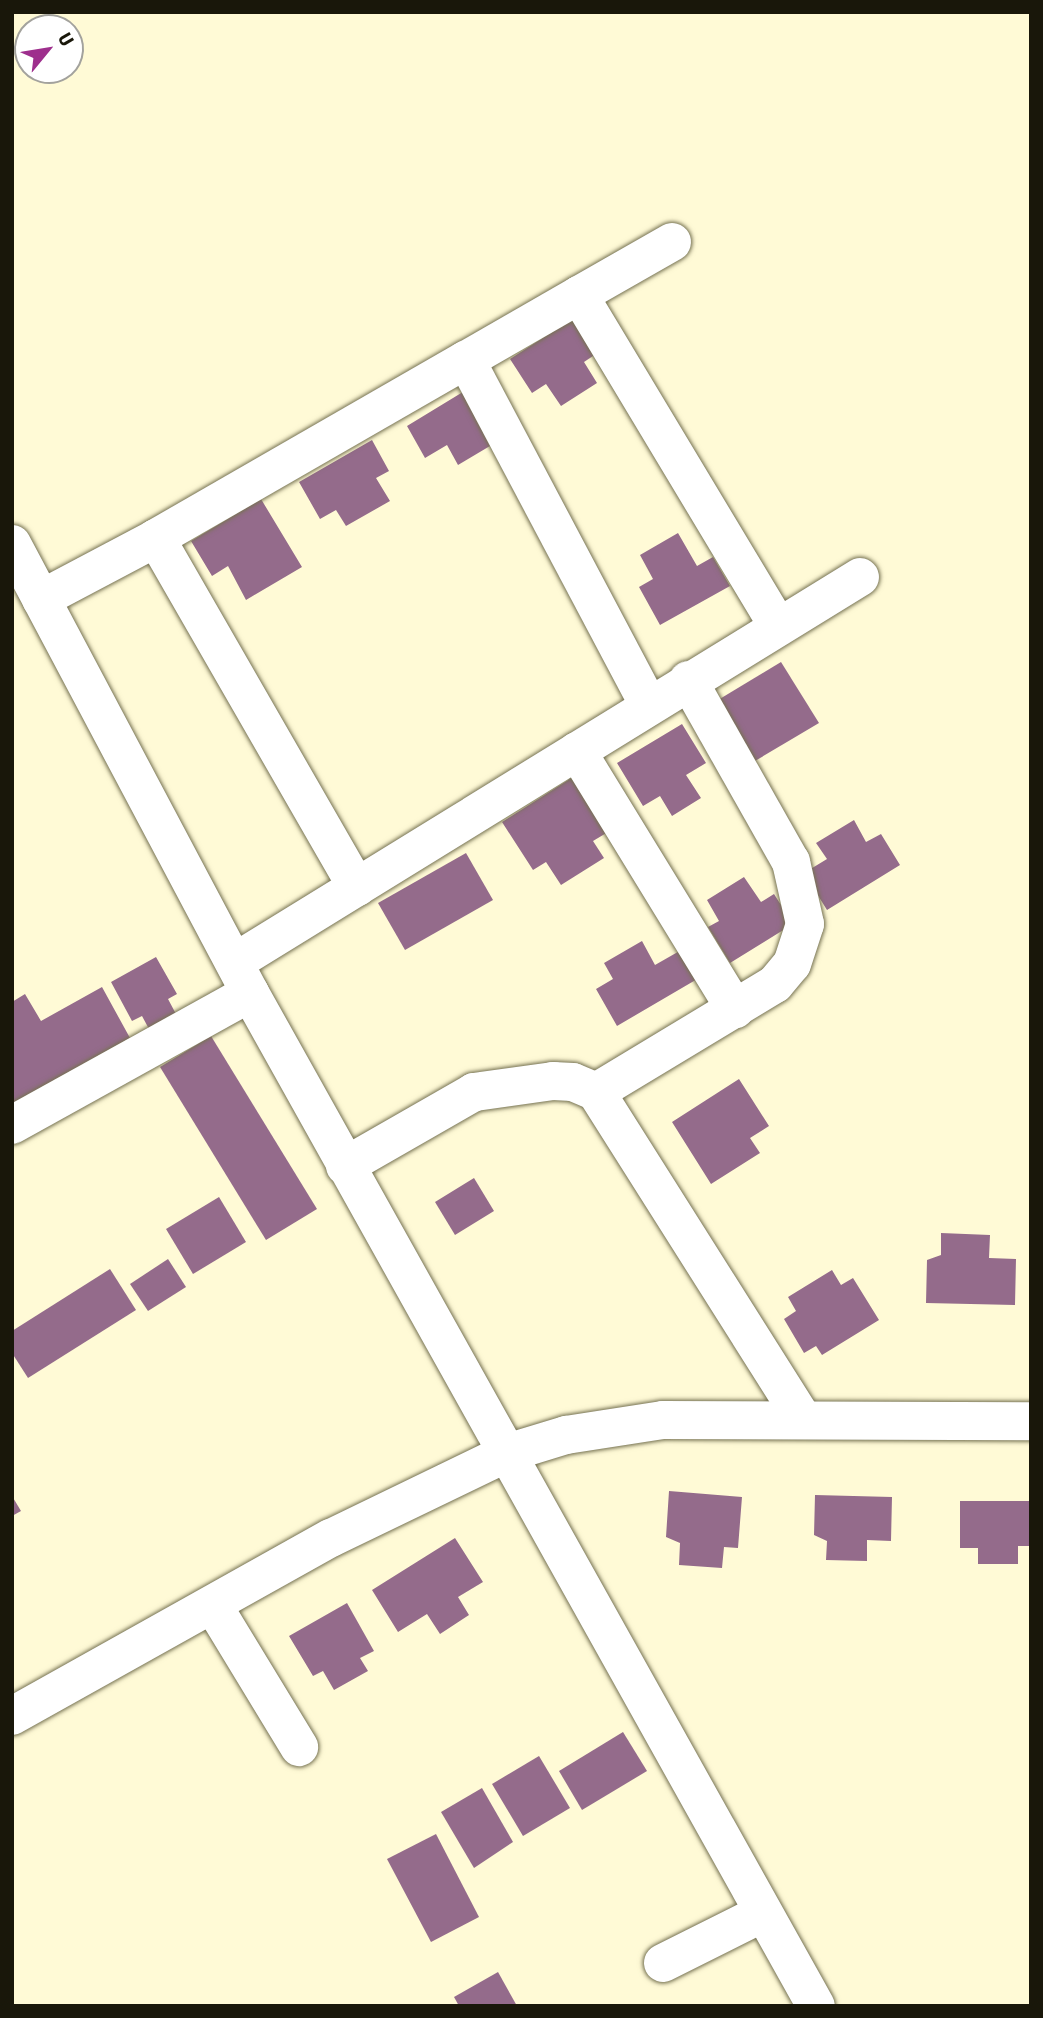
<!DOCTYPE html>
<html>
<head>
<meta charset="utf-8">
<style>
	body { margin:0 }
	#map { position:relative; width:1043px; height:2018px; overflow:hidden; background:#fffad6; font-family:"Fira Sans Condensed",sans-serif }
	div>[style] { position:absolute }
	.building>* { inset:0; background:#946b8b }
	.roads { filter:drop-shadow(0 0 2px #767252) drop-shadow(0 0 2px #767252) }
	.minor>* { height:38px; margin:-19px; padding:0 19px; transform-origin:19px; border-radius:19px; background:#fff }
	span { translate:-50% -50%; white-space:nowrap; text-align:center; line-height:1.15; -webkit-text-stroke:6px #fff; paint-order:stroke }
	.frame { position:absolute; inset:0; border:14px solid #19170a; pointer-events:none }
	.north { position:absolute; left:14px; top:14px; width:70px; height:70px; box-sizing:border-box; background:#fff; border:2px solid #a3a29d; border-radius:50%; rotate:60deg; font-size:19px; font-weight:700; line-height:28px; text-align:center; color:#19170a }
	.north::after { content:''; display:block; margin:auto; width:24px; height:32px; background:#9e2f8d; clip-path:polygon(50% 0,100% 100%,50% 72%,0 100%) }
</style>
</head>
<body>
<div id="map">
	<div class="building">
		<div style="clip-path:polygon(574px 318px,596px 354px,584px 362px,597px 383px,561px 406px,546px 384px,532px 393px,510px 359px)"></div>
		<div style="clip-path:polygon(476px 384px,495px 443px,458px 465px,447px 445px,425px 458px,407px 426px)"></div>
		<div style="clip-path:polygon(372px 440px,389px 471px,376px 478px,390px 501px,346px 526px,336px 510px,320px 519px,299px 482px)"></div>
		<div style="clip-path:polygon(261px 499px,302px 567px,246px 600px,228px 566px,212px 576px,191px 541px)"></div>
		<div style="clip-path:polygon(678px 533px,697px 566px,713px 557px,730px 586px,660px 625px,639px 587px,653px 579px,640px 555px)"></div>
		<div style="clip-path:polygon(781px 662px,819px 723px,755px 761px,718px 700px)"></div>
		<div style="clip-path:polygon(682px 724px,706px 763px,686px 775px,701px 798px,672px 816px,660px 796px,643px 806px,617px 763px)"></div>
		<div style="clip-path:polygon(573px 777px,608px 832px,593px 841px,604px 858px,561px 885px,546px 862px,533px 870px,502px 822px)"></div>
		<div style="clip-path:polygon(854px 820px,866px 842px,881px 834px,900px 865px,827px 910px,804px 873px,827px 859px,816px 843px)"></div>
		<div style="clip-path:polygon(466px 853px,493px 900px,405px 950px,378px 903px)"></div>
		<div style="clip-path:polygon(744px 877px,761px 902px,774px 894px,793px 924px,730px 963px,708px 927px,719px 921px,707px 900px)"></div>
		<div style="clip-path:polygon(642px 941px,655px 965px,683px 949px,699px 978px,617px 1026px,596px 989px,613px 979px,604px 963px)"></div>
		<div style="clip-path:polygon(156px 957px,177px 994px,168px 999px,176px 1014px,149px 1029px,142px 1016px,132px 1021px,111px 982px)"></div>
		<div style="clip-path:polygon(102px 987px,130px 1038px,12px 1104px,12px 1002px,25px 994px,41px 1021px)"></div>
		<div style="clip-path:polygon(211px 1036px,317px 1209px,266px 1240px,160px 1067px)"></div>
		<div style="clip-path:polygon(739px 1079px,769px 1126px,750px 1138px,760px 1153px,711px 1184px,672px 1122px)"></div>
		<div style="clip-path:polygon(474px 1178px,494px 1211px,455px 1235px,435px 1202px)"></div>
		<div style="clip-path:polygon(219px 1197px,246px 1242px,193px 1274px,166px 1229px)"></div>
		<div style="clip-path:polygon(941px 1233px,990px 1235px,989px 1258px,1016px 1259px,1015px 1305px,926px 1303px,927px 1260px,941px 1255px)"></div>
		<div style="clip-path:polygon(168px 1259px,186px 1287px,148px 1311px,130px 1284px)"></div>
		<div style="clip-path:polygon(110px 1269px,136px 1310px,28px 1378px,12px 1353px,12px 1331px)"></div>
		<div style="clip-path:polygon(832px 1270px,841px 1285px,853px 1278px,879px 1320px,822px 1355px,816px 1346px,804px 1353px,784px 1319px,796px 1311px,788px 1297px)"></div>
		<div style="clip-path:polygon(669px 1491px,742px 1497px,738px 1548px,724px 1547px,722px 1568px,679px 1565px,680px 1543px,666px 1537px)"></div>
		<div style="clip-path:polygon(815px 1495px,892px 1497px,891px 1541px,867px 1540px,867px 1561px,826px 1560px,827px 1541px,814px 1535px)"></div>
		<div style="clip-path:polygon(12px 1496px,21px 1511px,12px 1516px)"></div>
		<div style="clip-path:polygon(960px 1501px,1031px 1501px,1031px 1546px,1018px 1546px,1018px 1564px,978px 1564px,978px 1548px,960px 1548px)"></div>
		<div style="clip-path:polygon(455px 1538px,483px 1582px,458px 1597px,469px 1615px,440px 1634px,427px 1614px,398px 1632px,372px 1590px)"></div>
		<div style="clip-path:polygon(347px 1603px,374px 1651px,360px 1658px,368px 1671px,334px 1690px,323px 1671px,313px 1676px,289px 1636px)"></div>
		<div style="clip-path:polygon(623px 1732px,647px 1771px,582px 1810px,559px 1771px)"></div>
		<div style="clip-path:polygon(539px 1756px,570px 1808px,523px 1836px,492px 1784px)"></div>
		<div style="clip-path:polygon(482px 1788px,513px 1842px,474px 1868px,441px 1812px)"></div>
		<div style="clip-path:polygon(436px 1834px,479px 1917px,431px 1942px,387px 1859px)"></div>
		<div style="clip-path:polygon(498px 1972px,517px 2006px,459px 2006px,454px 1997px)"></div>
	</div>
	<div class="roads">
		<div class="minor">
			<div style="left:672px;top:242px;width:107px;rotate:150.3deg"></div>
			<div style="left:579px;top:295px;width:385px;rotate:59deg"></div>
			<div style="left:466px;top:360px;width:130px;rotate:-29.9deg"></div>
			<div style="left:156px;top:538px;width:403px;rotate:60.1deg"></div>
			<div style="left:12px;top:544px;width:508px;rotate:62.07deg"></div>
			<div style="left:250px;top:993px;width:1160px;rotate:60.81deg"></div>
			<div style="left:41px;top:599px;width:130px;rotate:-27.9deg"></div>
			<div style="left:156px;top:538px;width:357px;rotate:-29.9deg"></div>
			<div style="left:466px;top:360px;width:391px;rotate:62.1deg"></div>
			<div style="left:577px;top:751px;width:303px;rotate:58.5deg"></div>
			<div style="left:235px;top:962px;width:734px;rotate:-31.63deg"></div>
			<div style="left:596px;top:1092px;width:387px;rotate:57.7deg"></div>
			<div style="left:12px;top:1125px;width:272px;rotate:-29deg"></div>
			<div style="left:345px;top:1166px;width:149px;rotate:-29.8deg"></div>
			<div style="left:474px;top:1092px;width:80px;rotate:-7.9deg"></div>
			<div style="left:553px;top:1081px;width:20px;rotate:3deg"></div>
			<div style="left:573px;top:1082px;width:25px;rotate:23deg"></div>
			<div style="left:596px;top:1092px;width:209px;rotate:-31.1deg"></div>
			<div style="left:775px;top:984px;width:26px;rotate:-50deg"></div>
			<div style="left:792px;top:964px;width:42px;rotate:-72deg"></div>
			<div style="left:805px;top:924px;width:64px;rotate:-102.7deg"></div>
			<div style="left:791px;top:862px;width:209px;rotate:-119.5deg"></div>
			<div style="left:214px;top:1607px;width:164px;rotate:58.7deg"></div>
			<div style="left:12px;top:1716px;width:365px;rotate:-29.2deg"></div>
			<div style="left:331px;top:1538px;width:195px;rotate:-25.8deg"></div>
			<div style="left:507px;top:1453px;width:62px;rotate:-17deg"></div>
			<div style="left:566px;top:1435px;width:98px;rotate:-8.8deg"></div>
			<div style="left:663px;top:1420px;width:368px;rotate:0.2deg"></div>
			<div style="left:663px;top:1963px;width:110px;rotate:-26.6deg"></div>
		</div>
	</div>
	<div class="frame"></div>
	<div class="north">U</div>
</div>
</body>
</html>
